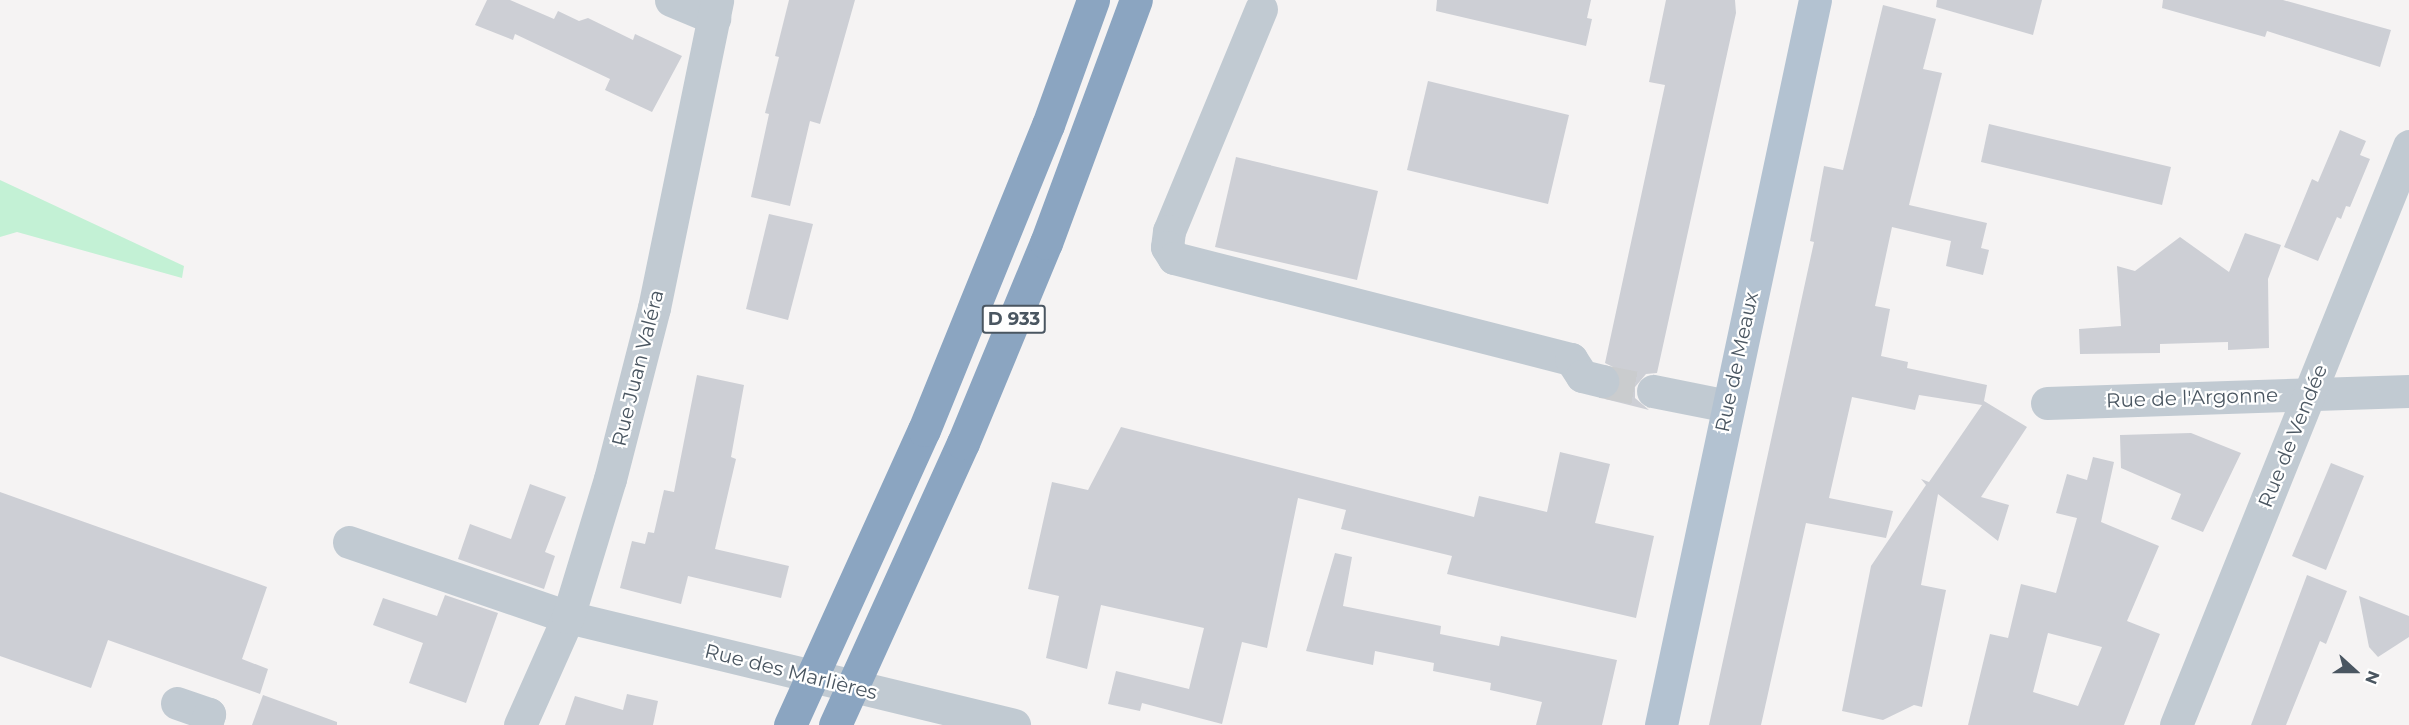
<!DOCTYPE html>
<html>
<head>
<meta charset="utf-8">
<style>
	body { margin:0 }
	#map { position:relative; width:2409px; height:725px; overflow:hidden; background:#f5f3f3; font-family:Montserrat,sans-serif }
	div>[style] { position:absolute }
	.green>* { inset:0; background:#c3f1d5 }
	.building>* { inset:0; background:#cdcfd5 }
	.minor-tunnel>* { height:33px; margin-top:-16.5px; transform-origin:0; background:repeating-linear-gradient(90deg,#caccce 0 33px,transparent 0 49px) }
	.minor>* { height:33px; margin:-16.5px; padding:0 16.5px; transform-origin:16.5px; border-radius:16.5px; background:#c1cad2 }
	.major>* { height:33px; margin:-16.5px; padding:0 16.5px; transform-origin:16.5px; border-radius:16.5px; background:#b3c2d1 }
	.highway>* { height:33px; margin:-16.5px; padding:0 16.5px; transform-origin:16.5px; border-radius:16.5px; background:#8ba5c1 }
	span { translate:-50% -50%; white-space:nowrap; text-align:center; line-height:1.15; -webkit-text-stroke:4.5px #fff; paint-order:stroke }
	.shield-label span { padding:2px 4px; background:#fff; border:2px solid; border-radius:4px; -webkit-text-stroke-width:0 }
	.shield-label { font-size:18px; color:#4a5661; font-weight:700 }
	.street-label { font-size:20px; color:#4a5661 }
	.north { position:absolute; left:2325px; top:641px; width:60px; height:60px; -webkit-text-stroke:4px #fff; paint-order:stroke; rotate:111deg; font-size:16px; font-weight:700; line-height:24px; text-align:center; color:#4a5661 }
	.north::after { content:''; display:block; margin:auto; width:21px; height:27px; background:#4a5661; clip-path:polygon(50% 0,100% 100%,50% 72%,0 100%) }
</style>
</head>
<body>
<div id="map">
	<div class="green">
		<div style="clip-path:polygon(0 180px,184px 266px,182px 278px,17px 232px,0 237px)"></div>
	</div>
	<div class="building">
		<div style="clip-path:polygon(487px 0,510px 0,554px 19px,558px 11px,579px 21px,588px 18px,633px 40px,635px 34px,682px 56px,652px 112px,605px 90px,610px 79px,515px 34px,513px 40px,475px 25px)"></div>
		<div style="clip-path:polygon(789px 0,855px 0,820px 124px,810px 121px,790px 206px,751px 197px,769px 114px,765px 113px,779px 57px,775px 56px)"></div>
		<div style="clip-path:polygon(1437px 0,1591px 0,1587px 18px,1592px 19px,1586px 46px,1436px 11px)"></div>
		<div style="clip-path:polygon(1666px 0,1735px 0,1736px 13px,1657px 373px,1646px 374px,1635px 387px,1635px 398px,1649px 410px,1605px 399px,1620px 385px,1615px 368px,1605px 363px,1665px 85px,1649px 82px)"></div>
		<div style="clip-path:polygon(1937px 0,2042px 0,2033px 35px,1936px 7px)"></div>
		<div style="clip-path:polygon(2163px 0,2283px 0,2391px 30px,2380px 67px,2267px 31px,2265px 37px,2162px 8px)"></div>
		<div style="clip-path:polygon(1883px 5px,1936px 19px,1923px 69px,1942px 73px,1909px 205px,1987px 223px,1981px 248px,1989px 250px,1983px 275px,1946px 266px,1951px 241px,1892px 227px,1875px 306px,1890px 309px,1881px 356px,1908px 362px,1907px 368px,1987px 385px,1984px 401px,2027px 427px,1981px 497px,2009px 505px,1998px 541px,1938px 494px,1921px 585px,1946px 590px,1922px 707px,1914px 705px,1883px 720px,1842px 711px,1871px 566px,1926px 485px,1921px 479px,1929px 482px,1982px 405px,1919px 395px,1915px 410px,1852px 397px,1829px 498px,1893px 511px,1886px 538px,1806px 523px,1761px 725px,1709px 725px,1814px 242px,1810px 241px,1824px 166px,1843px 170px)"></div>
		<div style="clip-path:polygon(1428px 81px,1569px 115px,1548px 204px,1407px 170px)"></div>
		<div style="clip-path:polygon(1989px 124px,2171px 167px,2162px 205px,1981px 162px)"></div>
		<div style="clip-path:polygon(2340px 130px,2366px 141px,2360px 155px,2370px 159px,2350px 207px,2346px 206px,2341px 219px,2337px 217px,2318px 261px,2284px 247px,2312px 179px,2318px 182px)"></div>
		<div style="clip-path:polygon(1236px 157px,1378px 191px,1357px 280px,1215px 247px)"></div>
		<div style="clip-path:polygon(769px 214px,813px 224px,788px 320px,746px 309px)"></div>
		<div style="clip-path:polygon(2245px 233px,2281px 245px,2268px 279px,2269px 348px,2228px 350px,2228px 342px,2160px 344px,2160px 353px,2080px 354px,2079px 329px,2121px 326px,2117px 266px,2135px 271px,2180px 237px,2229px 272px)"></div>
		<div style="clip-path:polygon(697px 375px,744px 385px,731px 457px,736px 459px,715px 549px,789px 566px,781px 598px,688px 576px,681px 604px,620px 588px,632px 541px,645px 544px,648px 532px,654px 533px,664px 490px,674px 492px)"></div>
		<div style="clip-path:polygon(1121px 427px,1474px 517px,1479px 496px,1547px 512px,1560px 452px,1610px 464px,1595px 523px,1654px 536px,1636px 618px,1447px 574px,1452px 556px,1341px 529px,1346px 510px,1298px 498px,1267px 648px,1242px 642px,1222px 724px,1142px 703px,1140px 711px,1108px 704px,1116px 671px,1189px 689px,1204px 628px,1101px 605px,1087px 669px,1046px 658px,1059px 596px,1028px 589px,1052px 482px,1088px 490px)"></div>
		<div style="clip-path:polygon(2191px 433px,2241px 453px,2203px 532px,2171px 519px,2181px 494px,2121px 468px,2120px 435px)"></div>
		<div style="clip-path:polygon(evenodd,2093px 457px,2114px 462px,2101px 522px,2159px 546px,2127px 621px,2160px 634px,2124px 725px,1968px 725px,1990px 634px,2008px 638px,2021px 584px,2056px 593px,2077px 518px,2056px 513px,2067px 474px,2087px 480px,2093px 457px,2048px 633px,2102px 647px,2078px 706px,2033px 692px,2048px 633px)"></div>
		<div style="clip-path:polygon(2331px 463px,2364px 476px,2326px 570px,2292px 556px)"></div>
		<div style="clip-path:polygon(530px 484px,566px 497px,545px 552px,555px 556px,544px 589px,458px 559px,470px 524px,511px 539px)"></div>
		<div style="clip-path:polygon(0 492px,267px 587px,242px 659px,268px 669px,260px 694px,108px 640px,91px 688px,0 656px)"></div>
		<div style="clip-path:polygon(1335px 553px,1352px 557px,1343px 606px,1441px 626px,1440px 634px,1499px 646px,1501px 636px,1617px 660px,1602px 725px,1536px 725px,1542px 702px,1490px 690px,1491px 683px,1433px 671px,1434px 663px,1375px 651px,1373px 665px,1306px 651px)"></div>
		<div style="clip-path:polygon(2307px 575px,2347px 591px,2326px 644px,2320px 641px,2286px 725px,2251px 725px)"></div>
		<div style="clip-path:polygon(445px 595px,498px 613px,466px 703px,409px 683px,423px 643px,373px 625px,383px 598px,437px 616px)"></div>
		<div style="clip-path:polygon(2359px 596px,2409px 616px,2409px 637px,2378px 657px,2369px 647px)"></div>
		<div style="clip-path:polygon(627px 694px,658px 701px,653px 725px,565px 725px,575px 696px,623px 710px)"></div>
		<div style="clip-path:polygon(263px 695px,337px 722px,337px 725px,252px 725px)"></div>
	</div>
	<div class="minor-tunnel">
		<div style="left:1602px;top:381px;width:52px;rotate:11.1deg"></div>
	</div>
	<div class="minor">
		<div style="left:671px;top:0;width:47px;rotate:22.7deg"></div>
		<div style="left:1261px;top:9px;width:240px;rotate:112.5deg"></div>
		<div style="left:1169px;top:231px;width:16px;rotate:97deg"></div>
		<div style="left:1167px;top:247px;width:13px;rotate:58deg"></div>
		<div style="left:1174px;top:258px;width:410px;rotate:14.3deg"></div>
		<div style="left:1571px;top:359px;width:20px;rotate:57deg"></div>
		<div style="left:1582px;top:376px;width:21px;rotate:14deg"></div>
		<div style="left:1653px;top:391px;width:76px;rotate:11.3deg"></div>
		<div style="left:2047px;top:403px;width:362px;rotate:-1.9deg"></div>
		<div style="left:349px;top:542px;width:231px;rotate:18.9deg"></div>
		<div style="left:568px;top:617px;width:459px;rotate:13.6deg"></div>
		<div style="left:177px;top:703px;width:34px;rotate:19deg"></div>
		<div style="left:209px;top:714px;width:11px;rotate:105deg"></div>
		<div style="left:520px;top:725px;width:118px;rotate:-66deg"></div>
		<div style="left:568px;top:617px;width:144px;rotate:-73.1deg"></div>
		<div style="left:610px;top:479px;width:177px;rotate:-75.6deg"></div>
		<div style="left:654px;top:308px;width:314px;rotate:-78.4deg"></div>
		<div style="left:2176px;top:725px;width:624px;rotate:-68.08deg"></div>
	</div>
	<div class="major">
		<div style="left:1661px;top:725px;width:741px;rotate:-78.01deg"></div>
	</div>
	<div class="highway">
		<div style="left:790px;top:725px;width:324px;rotate:-65.6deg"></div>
		<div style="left:924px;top:430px;width:329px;rotate:-67.9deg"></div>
		<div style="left:1048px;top:125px;width:133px;rotate:-70.2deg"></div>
		<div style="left:835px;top:725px;width:310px;rotate:-65.6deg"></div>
		<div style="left:963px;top:443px;width:217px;rotate:-67.5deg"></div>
		<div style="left:1046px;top:243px;width:259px;rotate:-69.7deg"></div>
	</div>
	<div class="shield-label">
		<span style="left:1014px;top:319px">D 933</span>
	</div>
	<div class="street-label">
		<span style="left:1737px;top:362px;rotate:-78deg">Rue de Meaux</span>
		<span style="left:638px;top:368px;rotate:-76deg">Rue Juan Valéra</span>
		<span style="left:2192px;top:398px;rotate:-2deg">Rue de l'Argonne</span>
		<span style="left:2293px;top:436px;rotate:-68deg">Rue de Vendée</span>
		<span style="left:791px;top:672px;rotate:14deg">Rue des Marlières</span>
	</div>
	<div class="north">N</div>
</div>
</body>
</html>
